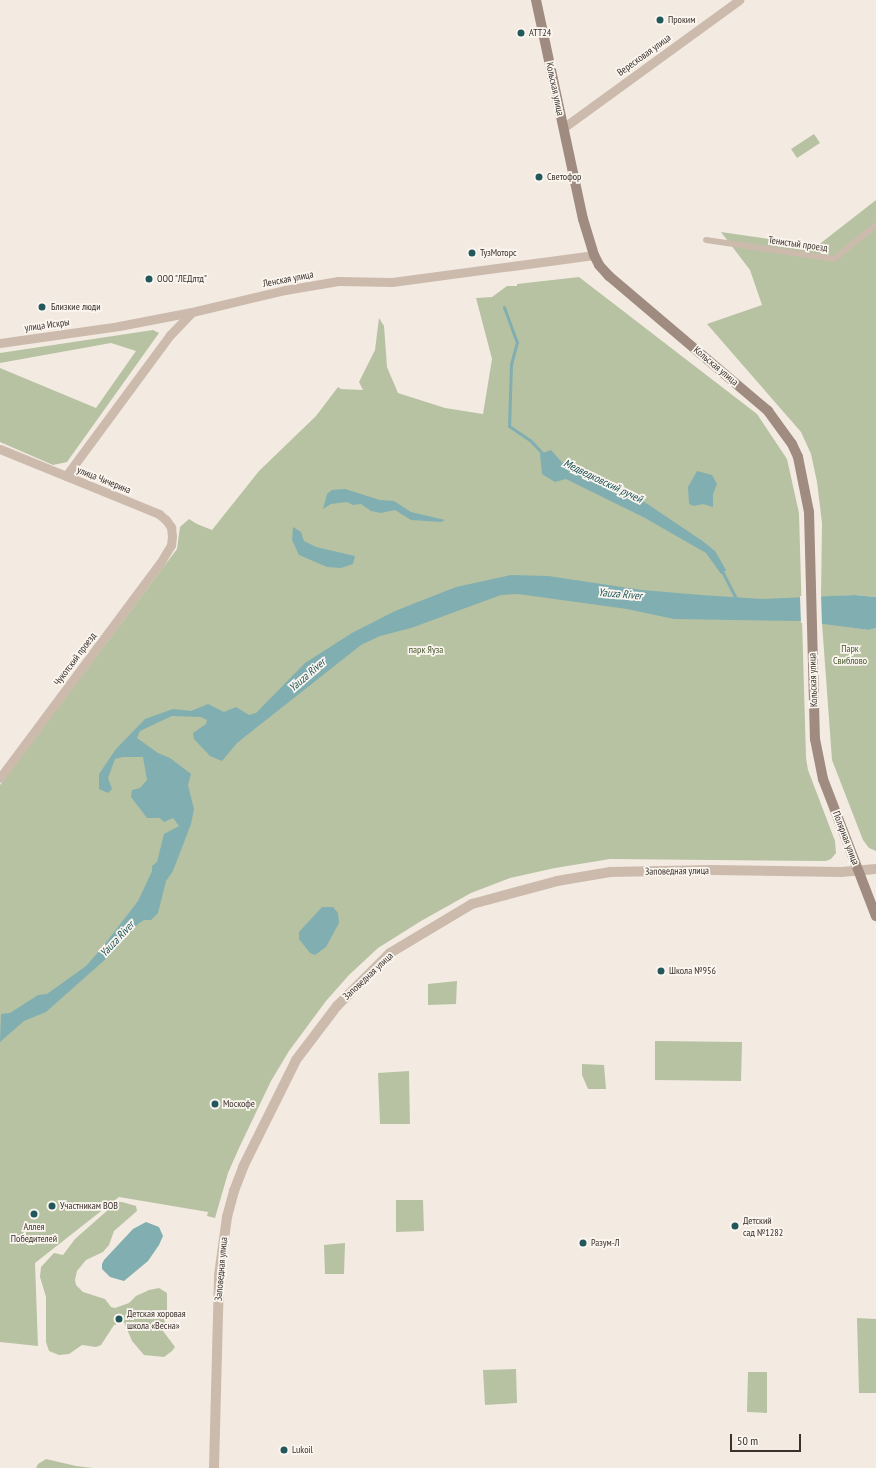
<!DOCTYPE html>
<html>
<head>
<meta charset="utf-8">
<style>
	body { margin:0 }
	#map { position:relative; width:876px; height:1468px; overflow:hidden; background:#f3ebe2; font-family:"PT Sans Narrow",sans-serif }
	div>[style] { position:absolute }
	.green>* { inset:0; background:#b7c2a2 }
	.water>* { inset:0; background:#81aeb0 }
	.pier>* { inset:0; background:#f3ebe2 }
	.stream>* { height:3px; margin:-1.5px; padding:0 1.5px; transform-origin:1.5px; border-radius:1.5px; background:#81aeb0 }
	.pedestrian>* { height:6px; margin:-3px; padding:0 3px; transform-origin:3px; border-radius:3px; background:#ccbbad }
	.minor>* { height:9px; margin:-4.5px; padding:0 4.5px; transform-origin:4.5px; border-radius:4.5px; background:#ccbbad }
	.tertiary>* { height:10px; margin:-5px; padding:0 5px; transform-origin:5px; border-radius:5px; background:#ccbbad }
	.secondary>* { height:10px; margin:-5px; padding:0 5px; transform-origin:5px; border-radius:5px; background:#9f8b7f }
	.dots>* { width:11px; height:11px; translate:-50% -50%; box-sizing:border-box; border:2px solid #faf5ee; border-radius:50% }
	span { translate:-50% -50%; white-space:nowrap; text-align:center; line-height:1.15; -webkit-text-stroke:3.5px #faf5ee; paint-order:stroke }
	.poi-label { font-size:10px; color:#3a302c }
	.left { translate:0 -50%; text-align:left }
	.street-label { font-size:10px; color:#3a302c }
	.park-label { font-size:10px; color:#495830 }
	.water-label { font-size:11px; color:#22575b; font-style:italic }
	.scale { position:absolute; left:730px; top:1434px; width:71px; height:18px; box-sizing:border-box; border:2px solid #3a302c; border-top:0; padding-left:5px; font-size:12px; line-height:14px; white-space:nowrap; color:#3a302c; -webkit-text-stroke:3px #faf5ee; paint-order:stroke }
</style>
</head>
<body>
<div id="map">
	<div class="green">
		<div style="clip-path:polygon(814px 134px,820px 143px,797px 158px,791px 149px)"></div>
		<div style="clip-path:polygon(876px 200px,876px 597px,855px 595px,821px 597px,822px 523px,817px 482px,811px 454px,801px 432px,707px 324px,762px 305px,750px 270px,721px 232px,817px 246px)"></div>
		<div style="clip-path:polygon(579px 277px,757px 414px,787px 459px,799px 513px,806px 758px,808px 770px,835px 841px,836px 853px,831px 859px,826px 861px,610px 859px,555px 868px,510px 878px,471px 893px,421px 921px,378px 948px,349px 975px,326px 1001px,289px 1051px,271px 1081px,239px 1148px,228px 1173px,215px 1218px,207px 1216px,208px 1212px,119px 1197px,35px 1263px,38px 1346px,0 1342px,0 785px,177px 549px,180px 527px,189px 519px,197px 524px,212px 530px,259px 471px,316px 416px,338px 387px,341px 389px,363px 390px,359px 382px,375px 350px,379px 318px,384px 326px,387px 367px,398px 393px,445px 408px,483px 414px,492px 359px,476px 298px,492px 297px,507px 286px,517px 286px,517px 284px)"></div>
		<div style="clip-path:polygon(153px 330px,159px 333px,67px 462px,53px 465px,0 442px,0 368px,96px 408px,136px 351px,111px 343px,0 363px,0 353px)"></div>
		<div style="clip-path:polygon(822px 623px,869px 630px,876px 628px,876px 851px,869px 848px,863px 840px,832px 760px)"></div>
		<div style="clip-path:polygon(457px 981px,456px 1004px,428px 1005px,428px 984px)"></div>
		<div style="clip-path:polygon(655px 1041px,742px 1042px,741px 1081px,655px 1080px)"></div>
		<div style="clip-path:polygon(582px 1064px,604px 1065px,606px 1089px,588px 1089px,582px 1075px)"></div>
		<div style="clip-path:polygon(409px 1071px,410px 1124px,380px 1124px,378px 1073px)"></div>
		<div style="clip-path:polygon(396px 1200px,423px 1200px,424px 1231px,396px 1232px)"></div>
		<div style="clip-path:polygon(117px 1202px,122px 1202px,136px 1206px,137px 1211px,114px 1231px,109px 1245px,103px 1252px,86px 1260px,77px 1271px,75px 1280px,76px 1285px,83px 1292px,105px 1299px,111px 1307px,115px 1308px,129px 1303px,136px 1296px,149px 1290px,159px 1288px,167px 1293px,167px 1312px,163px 1331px,175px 1347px,172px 1351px,164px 1357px,144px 1355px,132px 1341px,124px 1322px,114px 1325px,101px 1345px,96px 1347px,82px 1345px,69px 1354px,59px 1355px,49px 1351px,46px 1342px,46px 1297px,40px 1277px,41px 1267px,54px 1253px,63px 1255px,75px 1239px)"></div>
		<div style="clip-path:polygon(345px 1243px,344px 1274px,325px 1274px,324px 1245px)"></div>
		<div style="clip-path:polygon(857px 1318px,876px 1319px,876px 1393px,859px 1393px)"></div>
		<div style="clip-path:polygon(516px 1369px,517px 1403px,485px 1405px,483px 1370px)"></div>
		<div style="clip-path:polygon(748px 1372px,767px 1372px,767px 1413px,747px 1412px)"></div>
		<div style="clip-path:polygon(46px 1459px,76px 1466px,93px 1468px,36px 1468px,38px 1464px)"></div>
	</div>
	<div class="water">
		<div style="clip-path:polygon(551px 450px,566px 467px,587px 472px,631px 493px,701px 540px,715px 551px,726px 570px,721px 574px,706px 553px,645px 518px,566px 479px,555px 482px,542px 474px,540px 454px)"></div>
		<div style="clip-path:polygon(697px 471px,712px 475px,717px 484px,713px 494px,713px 507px,703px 504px,694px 506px,689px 504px,688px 487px)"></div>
		<div style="clip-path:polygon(345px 489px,380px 500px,394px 501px,411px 512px,445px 520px,441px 522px,411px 520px,395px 510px,381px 513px,371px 511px,361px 504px,353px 505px,347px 502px,331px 504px,323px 509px,327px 494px,332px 490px)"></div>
		<div style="clip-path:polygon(293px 527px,301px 532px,304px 541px,316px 547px,355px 556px,353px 564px,341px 568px,327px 567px,299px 555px,292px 540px)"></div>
		<div style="clip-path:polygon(511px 575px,548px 576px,642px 590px,701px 595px,762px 599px,855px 595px,876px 597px,876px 628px,869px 630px,801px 621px,674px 619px,627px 609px,518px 594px,501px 595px,411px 628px,380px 636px,361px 645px,237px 743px,222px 761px,210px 756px,194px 739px,193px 733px,206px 724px,207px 720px,201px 717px,172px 716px,161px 721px,140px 731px,137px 738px,158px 753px,170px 758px,191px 774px,188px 785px,194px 809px,191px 824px,173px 871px,166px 881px,158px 913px,151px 920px,144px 920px,138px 924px,108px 957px,46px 1012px,24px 1021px,0 1042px,1px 1014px,10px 1013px,38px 995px,47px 994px,86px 966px,101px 949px,138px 901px,152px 871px,152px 866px,157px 862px,164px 834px,179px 826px,173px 818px,164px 822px,160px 818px,147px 818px,131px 797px,132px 790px,140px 788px,147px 780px,143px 757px,123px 757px,115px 759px,108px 778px,112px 789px,108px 793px,99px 789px,99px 774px,116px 749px,145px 719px,173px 709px,191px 711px,208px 704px,224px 712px,236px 707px,249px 715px,256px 713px,305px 663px,352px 633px,395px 611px,456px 587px)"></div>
		<div style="clip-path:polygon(322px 907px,333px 907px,338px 913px,339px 923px,326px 947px,315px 955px,310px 953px,299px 939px,299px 932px)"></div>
		<div style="clip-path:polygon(146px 1222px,159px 1227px,163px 1236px,159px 1245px,148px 1261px,124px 1281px,110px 1277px,102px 1269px,102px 1264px,104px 1260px,133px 1229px)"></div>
	</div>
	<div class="pier">
		<div style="clip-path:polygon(821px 595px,822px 625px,801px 623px,800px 596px)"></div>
	</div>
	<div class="stream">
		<div style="left:504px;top:307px;width:37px;rotate:70deg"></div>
		<div style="left:517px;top:342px;width:23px;rotate:105deg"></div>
		<div style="left:511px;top:364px;width:62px;rotate:91.8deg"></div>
		<div style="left:509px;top:426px;width:25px;rotate:34deg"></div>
		<div style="left:530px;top:440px;width:22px;rotate:47deg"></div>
		<div style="left:721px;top:569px;width:35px;rotate:63deg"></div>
	</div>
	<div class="pedestrian">
		<div style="left:706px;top:240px;width:129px;rotate:8.4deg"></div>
		<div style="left:834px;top:259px;width:54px;rotate:-39deg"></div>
	</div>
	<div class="minor">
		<div style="left:563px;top:128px;width:218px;rotate:-36deg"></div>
		<div style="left:0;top:343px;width:120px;rotate:-8.1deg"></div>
		<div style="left:119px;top:326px;width:74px;rotate:-10.9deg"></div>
		<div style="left:192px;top:312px;width:96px;rotate:-13.3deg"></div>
		<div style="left:285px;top:290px;width:54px;rotate:-9.6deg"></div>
		<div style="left:338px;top:281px;width:54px;rotate:1.1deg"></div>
		<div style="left:392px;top:282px;width:204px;rotate:-7.6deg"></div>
		<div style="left:0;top:449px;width:172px;rotate:22.2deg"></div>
		<div style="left:159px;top:514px;width:9px;rotate:41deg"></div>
		<div style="left:166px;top:520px;width:9px;rotate:54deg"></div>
		<div style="left:171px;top:527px;width:9px;rotate:84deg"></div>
		<div style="left:172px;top:536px;width:9px;rotate:96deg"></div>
		<div style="left:171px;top:545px;width:21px;rotate:121deg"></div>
		<div style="left:160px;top:563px;width:268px;rotate:126.7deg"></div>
		<div style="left:66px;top:476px;width:175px;rotate:-53.6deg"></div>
		<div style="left:170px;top:335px;width:32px;rotate:-46deg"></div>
	</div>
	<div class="tertiary">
		<div style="left:214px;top:1468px;width:193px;rotate:-88.5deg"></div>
		<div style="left:219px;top:1275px;width:59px;rotate:-82.1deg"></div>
		<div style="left:227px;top:1217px;width:27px;rotate:-75deg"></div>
		<div style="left:234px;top:1191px;width:26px;rotate:-69deg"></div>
		<div style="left:243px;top:1167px;width:119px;rotate:-63.6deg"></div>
		<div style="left:296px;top:1060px;width:68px;rotate:-52.8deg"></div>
		<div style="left:337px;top:1006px;width:75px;rotate:-45deg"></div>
		<div style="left:390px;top:953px;width:96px;rotate:-30.9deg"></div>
		<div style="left:472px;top:904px;width:88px;rotate:-15.1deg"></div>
		<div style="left:557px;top:881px;width:54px;rotate:-9.6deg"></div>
		<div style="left:610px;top:872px;width:102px;rotate:-1.1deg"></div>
		<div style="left:712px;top:870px;width:129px;rotate:0.9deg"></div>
		<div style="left:841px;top:872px;width:35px;rotate:-5deg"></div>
	</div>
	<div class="secondary">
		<div style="left:536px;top:0;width:224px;rotate:77.9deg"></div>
		<div style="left:583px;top:219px;width:38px;rotate:73deg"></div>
		<div style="left:594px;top:255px;width:11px;rotate:63deg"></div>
		<div style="left:599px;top:265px;width:15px;rotate:48deg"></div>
		<div style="left:609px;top:276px;width:209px;rotate:40.3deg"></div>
		<div style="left:768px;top:411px;width:41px;rotate:54deg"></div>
		<div style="left:792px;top:444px;width:14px;rotate:65deg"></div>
		<div style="left:798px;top:457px;width:56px;rotate:78.7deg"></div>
		<div style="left:809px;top:512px;width:227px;rotate:88.5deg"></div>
		<div style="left:815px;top:739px;width:41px;rotate:78.7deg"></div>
		<div style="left:823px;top:779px;width:147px;rotate:68.9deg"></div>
	</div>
	<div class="dots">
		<div style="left:660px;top:20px;background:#22575b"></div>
		<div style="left:521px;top:33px;background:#22575b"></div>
		<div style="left:539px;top:177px;background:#22575b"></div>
		<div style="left:472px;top:253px;background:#22575b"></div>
		<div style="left:149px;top:279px;background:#22575b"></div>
		<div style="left:42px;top:307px;background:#22575b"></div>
		<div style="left:661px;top:971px;background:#22575b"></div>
		<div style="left:215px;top:1104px;background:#22575b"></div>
		<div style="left:52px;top:1206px;background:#22575b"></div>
		<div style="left:34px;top:1214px;background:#22575b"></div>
		<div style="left:735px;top:1226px;background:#22575b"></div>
		<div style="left:583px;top:1243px;background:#22575b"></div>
		<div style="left:119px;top:1319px;background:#22575b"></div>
		<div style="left:284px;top:1450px;background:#22575b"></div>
	</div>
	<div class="poi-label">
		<span class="left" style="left:668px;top:20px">Проким</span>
		<span class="left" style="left:529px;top:33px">АТТ24</span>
		<span class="left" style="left:547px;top:177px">Светофор</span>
		<span class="left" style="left:480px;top:253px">ТузМоторс</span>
		<span class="left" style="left:157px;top:279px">ООО "ЛЕДлтд"</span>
		<span class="left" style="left:51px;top:307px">Близкие люди</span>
		<span class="left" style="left:669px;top:971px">Школа №956</span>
		<span class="left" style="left:223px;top:1104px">Москофе</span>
		<span class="left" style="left:60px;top:1206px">Участникам ВОВ</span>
		<span class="left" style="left:743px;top:1226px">Детский<br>сад №1282</span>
		<span style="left:34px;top:1232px">Аллея<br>Победителей</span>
		<span class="left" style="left:591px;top:1243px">Разум-Л</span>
		<span class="left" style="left:127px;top:1319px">Детская хоровая<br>школа «Весна»</span>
		<span class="left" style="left:292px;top:1450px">Lukoil</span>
	</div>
	<div class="street-label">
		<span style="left:644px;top:55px;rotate:-36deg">Вересковая улица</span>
		<span style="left:555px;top:89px;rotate:78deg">Кольская улица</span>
		<span style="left:798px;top:244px;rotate:8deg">Тенистый проезд</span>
		<span style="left:288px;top:279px;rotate:-11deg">Ленская улица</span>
		<span style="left:47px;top:325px;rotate:-8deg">улица Искры</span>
		<span style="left:716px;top:366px;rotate:40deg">Кольская улица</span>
		<span style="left:104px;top:480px;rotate:22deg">улица Чичерина</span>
		<span style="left:75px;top:659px;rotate:-53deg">Чукотский проезд</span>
		<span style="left:813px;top:680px;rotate:-92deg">Кольская улица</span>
		<span style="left:846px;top:838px;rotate:69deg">Полярная улица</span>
		<span style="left:677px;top:871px;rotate:-1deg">Заповедная улица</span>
		<span style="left:368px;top:976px;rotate:-43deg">Заповедная улица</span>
		<span style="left:221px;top:1269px;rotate:-85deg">Заповедная улица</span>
	</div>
	<div class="park-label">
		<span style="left:850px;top:654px">Парк<br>Свиблово</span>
		<span style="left:426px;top:650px">парк Яуза</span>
	</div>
	<div class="water-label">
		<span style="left:603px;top:481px;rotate:26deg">Медведковский ручей</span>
		<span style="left:620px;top:594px;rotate:5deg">Yauza River</span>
		<span style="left:307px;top:675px;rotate:-41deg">Yauza River</span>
		<span style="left:117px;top:939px;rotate:-47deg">Yauza River</span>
	</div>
	<div class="scale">50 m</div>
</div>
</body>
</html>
